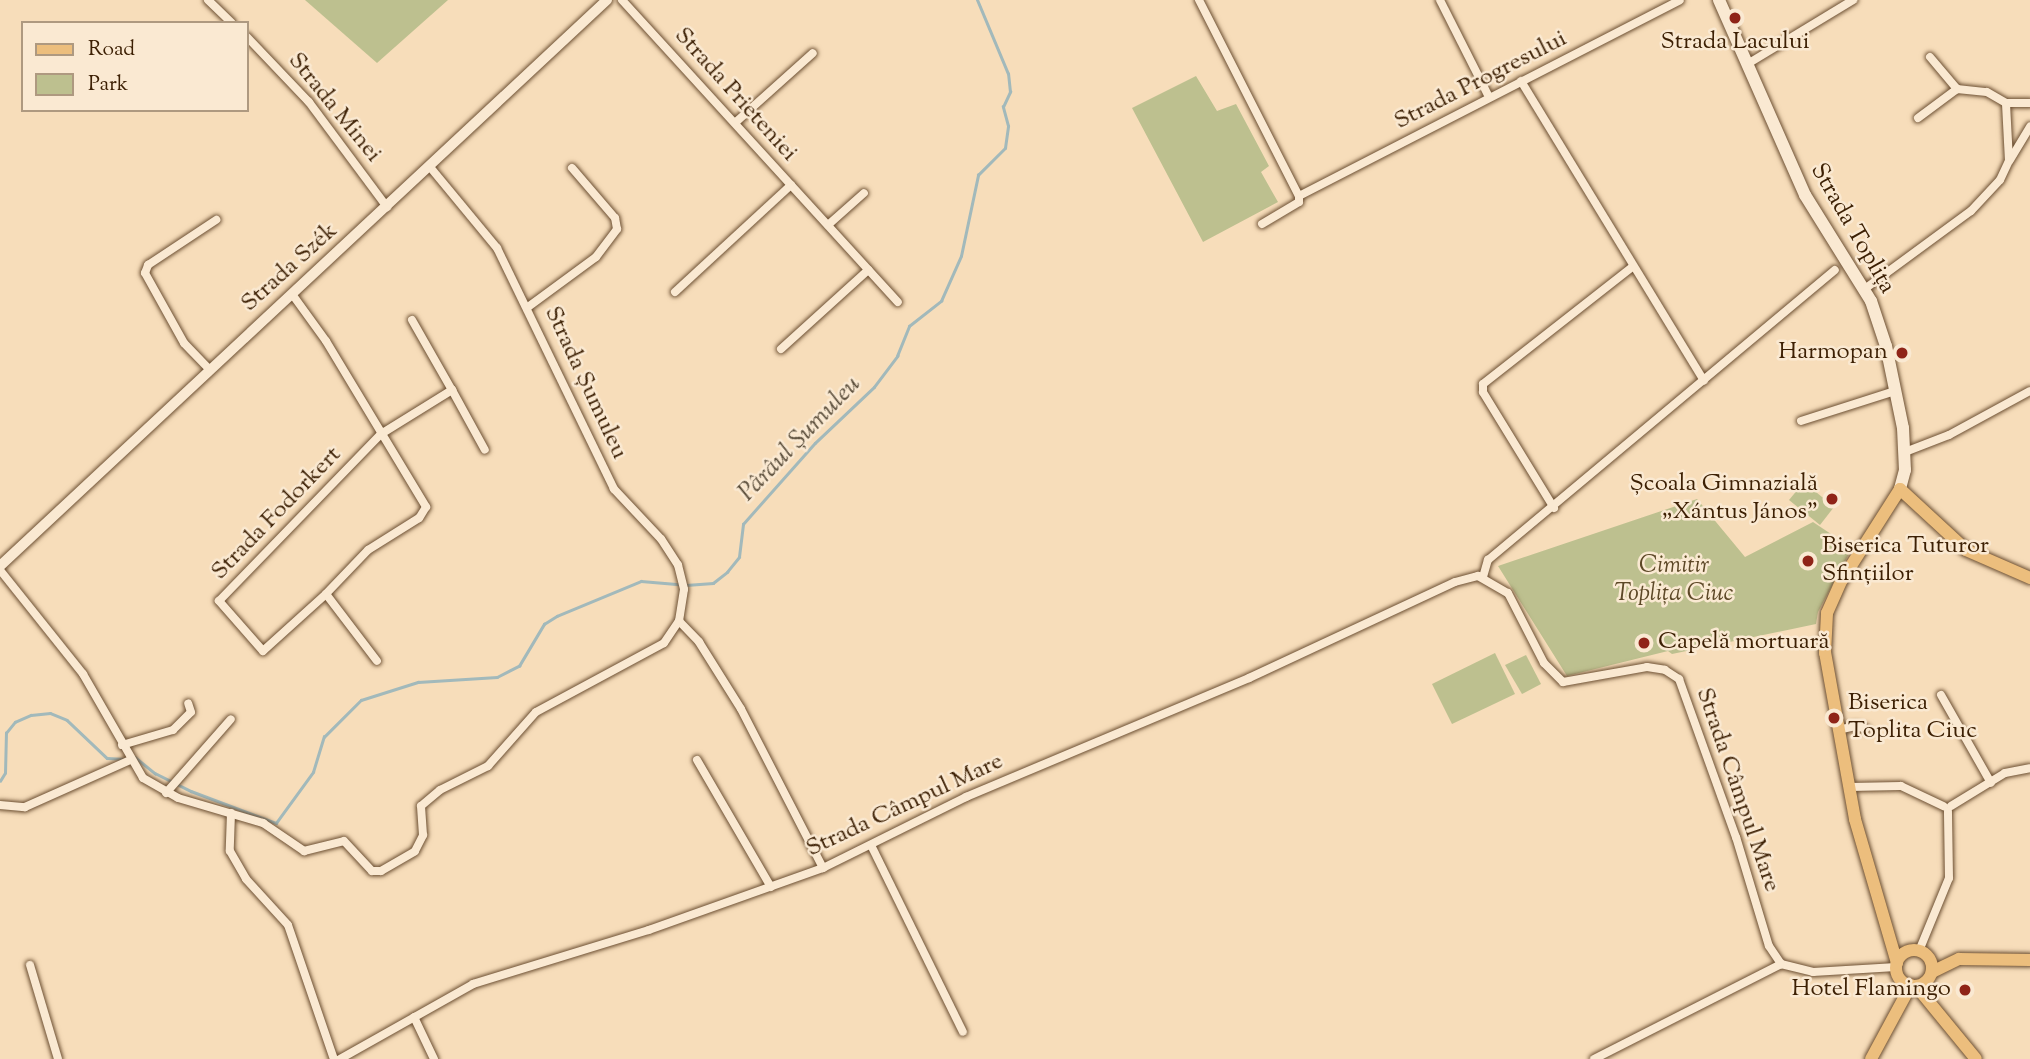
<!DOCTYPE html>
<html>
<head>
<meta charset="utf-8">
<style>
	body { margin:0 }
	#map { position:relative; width:2030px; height:1059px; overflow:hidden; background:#f7ddba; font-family:"Sorts Mill Goudy",serif }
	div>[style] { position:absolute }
	.green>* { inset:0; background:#bdc08f }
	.stream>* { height:2.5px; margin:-1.25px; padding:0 1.25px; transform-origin:1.25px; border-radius:1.25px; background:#a2b9bb }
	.roads { filter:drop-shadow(0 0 2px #6c4f32) drop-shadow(0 0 2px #6c4f32) }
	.minor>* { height:8px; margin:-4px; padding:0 4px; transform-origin:4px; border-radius:4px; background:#fae9d2 }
	.tertiary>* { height:10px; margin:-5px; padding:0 5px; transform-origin:5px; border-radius:5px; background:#fae9d2 }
	.secondary>* { height:12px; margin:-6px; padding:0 6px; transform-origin:6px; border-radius:6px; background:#fae9d2 }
	.primary>* { height:12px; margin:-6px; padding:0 6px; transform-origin:6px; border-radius:6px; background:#ecbe7d }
	.primary>.ring { margin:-6px; padding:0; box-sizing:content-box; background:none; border:12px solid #ecbe7d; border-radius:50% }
	.dots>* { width:19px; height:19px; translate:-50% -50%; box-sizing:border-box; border:4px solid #fae9d2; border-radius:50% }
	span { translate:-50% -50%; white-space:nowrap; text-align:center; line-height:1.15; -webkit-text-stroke:5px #fae9d2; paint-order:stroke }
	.poi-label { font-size:24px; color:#3d2004 }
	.right { translate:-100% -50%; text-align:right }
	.left { translate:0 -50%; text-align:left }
	.street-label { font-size:24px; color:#3d2004 }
	.park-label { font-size:24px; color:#5d4827; font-style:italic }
	.water-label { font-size:26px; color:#5b4e3b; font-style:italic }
	.legend { position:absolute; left:21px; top:21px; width:228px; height:91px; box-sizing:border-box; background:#fae9d2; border:2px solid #ae9980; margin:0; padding:9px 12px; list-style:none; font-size:21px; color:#3d2004 }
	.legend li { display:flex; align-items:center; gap:14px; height:35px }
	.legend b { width:35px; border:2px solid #ae9980 }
</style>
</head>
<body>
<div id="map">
	<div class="green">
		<div style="clip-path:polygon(305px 0,448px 0,377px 63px)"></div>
		<div style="clip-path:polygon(1196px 76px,1217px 111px,1236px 104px,1269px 166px,1261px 172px,1278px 202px,1203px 242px,1132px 108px)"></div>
		<div style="clip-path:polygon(1804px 482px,1834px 507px,1820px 525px,1789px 500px)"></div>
		<div style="clip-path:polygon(1697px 499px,1745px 557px,1813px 522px,1852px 548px,1818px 612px,1816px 624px,1672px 654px,1668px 651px,1567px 676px,1498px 566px)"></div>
		<div style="clip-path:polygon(1495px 653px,1515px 694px,1452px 724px,1432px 684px)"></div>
		<div style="clip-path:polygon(1526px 655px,1541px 684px,1522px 694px,1505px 665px)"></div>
	</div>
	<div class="stream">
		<div style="left:686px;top:585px;width:27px;rotate:-4deg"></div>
		<div style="left:713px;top:583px;width:18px;rotate:-38deg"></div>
		<div style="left:727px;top:572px;width:19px;rotate:-51deg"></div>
		<div style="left:739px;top:557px;width:33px;rotate:-83deg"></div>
		<div style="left:743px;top:524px;width:108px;rotate:-48.4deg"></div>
		<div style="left:815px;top:443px;width:81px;rotate:-43.5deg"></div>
		<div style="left:874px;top:387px;width:39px;rotate:-53deg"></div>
		<div style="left:897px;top:356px;width:32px;rotate:-68deg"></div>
		<div style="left:909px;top:326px;width:41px;rotate:-38deg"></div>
		<div style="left:941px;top:301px;width:49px;rotate:-66deg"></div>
		<div style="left:961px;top:256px;width:83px;rotate:-78.1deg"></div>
		<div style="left:978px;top:175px;width:38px;rotate:-45deg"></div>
		<div style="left:1005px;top:148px;width:22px;rotate:-82deg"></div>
		<div style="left:1008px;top:126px;width:20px;rotate:-105deg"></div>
		<div style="left:1003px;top:107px;width:17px;rotate:-65deg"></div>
		<div style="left:1010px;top:92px;width:18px;rotate:-96deg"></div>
		<div style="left:1008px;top:74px;width:80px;rotate:-112.7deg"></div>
		<div style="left:135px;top:757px;width:26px;rotate:39deg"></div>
		<div style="left:155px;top:773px;width:40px;rotate:26.6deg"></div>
		<div style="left:191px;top:791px;width:91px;rotate:20.6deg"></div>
		<div style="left:276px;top:823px;width:63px;rotate:-54deg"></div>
		<div style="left:313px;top:772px;width:37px;rotate:-73deg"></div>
		<div style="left:324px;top:737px;width:52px;rotate:-45deg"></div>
		<div style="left:361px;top:700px;width:60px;rotate:-17.5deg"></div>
		<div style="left:418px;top:682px;width:79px;rotate:-3.6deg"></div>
		<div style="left:497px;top:677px;width:25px;rotate:-27deg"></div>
		<div style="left:519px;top:666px;width:49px;rotate:-59.2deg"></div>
		<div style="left:544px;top:624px;width:15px;rotate:-32deg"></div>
		<div style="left:557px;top:616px;width:91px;rotate:-22.6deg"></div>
		<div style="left:641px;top:581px;width:38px;rotate:5deg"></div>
		<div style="left:0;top:781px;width:9px;rotate:-58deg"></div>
		<div style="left:5px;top:773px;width:40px;rotate:-88.6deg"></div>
		<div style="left:6px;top:733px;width:14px;rotate:-51deg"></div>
		<div style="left:15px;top:722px;width:17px;rotate:-24deg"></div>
		<div style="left:31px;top:715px;width:19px;rotate:-6deg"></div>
		<div style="left:50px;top:713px;width:18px;rotate:22deg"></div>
		<div style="left:67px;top:720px;width:55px;rotate:43.5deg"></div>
		<div style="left:107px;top:758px;width:18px;rotate:3deg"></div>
	</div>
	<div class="roads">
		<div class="minor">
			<div style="left:208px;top:0;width:33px;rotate:44deg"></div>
			<div style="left:622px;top:0;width:409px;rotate:47.6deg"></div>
			<div style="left:1199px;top:0;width:220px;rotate:63deg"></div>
			<div style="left:1440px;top:0;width:109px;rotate:63.2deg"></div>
			<div style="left:247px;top:37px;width:90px;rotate:46.4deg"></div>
			<div style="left:309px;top:102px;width:131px;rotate:53.4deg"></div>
			<div style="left:1930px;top:57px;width:42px;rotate:49.8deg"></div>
			<div style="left:1957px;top:89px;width:30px;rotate:6deg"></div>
			<div style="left:1987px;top:92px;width:22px;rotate:30deg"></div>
			<div style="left:2006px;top:103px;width:24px"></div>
			<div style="left:1749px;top:63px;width:122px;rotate:-31.2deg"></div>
			<div style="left:1521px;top:81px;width:351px;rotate:58.6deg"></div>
			<div style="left:1918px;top:118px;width:49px;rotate:-36.6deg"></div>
			<div style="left:736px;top:122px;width:103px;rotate:-41.9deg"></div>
			<div style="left:2010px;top:160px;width:39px;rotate:-59deg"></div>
			<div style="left:1262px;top:224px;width:43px;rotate:-30.7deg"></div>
			<div style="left:1299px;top:202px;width:6px;rotate:-90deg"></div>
			<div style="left:1299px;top:196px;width:428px;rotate:-27.2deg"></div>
			<div style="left:828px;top:225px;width:48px;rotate:-41.6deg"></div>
			<div style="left:1866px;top:288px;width:130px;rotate:-36.3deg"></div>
			<div style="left:1971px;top:211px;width:42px;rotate:-46.9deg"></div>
			<div style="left:2000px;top:180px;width:21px;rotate:-65deg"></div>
			<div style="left:2009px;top:161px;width:58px;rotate:-93deg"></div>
			<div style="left:675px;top:292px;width:158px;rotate:-42.7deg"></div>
			<div style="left:292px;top:294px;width:58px;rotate:54.1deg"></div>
			<div style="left:326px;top:341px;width:194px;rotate:58.9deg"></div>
			<div style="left:426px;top:507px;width:13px;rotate:122deg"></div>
			<div style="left:419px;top:518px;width:60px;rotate:147.9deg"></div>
			<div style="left:368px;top:550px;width:61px;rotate:133.7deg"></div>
			<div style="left:326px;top:594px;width:84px;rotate:52.7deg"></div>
			<div style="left:528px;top:307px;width:84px;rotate:-36.3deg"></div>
			<div style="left:596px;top:257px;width:35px;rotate:-53deg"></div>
			<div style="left:617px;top:229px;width:11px;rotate:-100deg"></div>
			<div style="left:615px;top:218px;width:66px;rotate:-130.7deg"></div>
			<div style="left:412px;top:320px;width:81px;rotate:60.3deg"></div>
			<div style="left:781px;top:349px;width:118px;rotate:-42.2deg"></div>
			<div style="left:210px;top:370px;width:37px;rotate:-134deg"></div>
			<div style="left:184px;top:343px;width:80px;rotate:-119.1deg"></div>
			<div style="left:145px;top:273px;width:9px;rotate:-69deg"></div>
			<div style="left:148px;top:265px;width:82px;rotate:-33.5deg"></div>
			<div style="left:1801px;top:421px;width:99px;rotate:-17.7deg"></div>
			<div style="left:1905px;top:452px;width:47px;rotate:-21.1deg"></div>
			<div style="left:1949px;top:435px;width:92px;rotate:-28.5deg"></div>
			<div style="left:1554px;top:508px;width:136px;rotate:-121.5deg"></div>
			<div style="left:1483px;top:392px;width:8px;rotate:-90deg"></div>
			<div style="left:1483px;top:384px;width:189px;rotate:-38.1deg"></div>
			<div style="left:0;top:570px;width:133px;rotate:51.4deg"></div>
			<div style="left:83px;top:674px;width:120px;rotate:60deg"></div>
			<div style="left:143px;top:778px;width:40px;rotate:29.7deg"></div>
			<div style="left:178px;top:798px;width:89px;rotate:16.4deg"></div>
			<div style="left:263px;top:823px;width:50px;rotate:34.3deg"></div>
			<div style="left:304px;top:851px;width:41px;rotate:-14deg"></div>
			<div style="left:344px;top:841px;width:41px;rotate:47deg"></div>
			<div style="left:372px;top:871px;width:9px"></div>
			<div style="left:381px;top:871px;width:39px;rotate:-30deg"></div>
			<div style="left:415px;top:851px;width:18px;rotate:-63deg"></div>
			<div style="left:423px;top:835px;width:29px;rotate:-94deg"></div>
			<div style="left:421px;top:806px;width:25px;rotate:-40deg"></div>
			<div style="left:440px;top:790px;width:54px;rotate:-26.6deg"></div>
			<div style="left:488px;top:766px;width:72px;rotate:-48.4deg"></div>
			<div style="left:536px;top:712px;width:145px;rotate:-28.3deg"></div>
			<div style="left:664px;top:643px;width:27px;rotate:-56deg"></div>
			<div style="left:679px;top:621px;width:32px;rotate:-81deg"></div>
			<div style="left:684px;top:589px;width:25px;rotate:-104deg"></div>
			<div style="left:678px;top:565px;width:31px;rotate:-123deg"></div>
			<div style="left:661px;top:539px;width:69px;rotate:-133.2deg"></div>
			<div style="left:614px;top:489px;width:268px;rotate:-115.9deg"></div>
			<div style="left:497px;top:248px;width:105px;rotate:-129.6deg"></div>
			<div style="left:1483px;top:577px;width:18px;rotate:-74deg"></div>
			<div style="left:1488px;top:560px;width:452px;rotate:-39.9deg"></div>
			<div style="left:326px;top:594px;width:85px;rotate:137.9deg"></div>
			<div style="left:263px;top:651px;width:67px;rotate:-131.3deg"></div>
			<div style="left:219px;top:601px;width:233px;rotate:-45.9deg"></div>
			<div style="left:381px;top:434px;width:84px;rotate:-31.8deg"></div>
			<div style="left:452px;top:390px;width:68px;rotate:61.2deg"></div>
			<div style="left:679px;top:621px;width:29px;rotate:46deg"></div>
			<div style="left:699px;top:642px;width:79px;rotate:57.9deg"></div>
			<div style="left:741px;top:709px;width:179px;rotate:62.7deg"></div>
			<div style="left:1941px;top:695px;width:101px;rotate:60.4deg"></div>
			<div style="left:1842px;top:729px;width:14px;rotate:-12deg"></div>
			<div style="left:1856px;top:726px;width:10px;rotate:17deg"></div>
			<div style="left:122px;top:745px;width:53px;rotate:-16.4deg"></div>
			<div style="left:173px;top:730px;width:25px;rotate:-45deg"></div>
			<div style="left:191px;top:712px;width:9px;rotate:-108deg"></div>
			<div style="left:697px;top:760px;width:147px;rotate:59.8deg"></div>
			<div style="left:1850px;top:787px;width:51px;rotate:-1.1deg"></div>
			<div style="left:1901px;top:786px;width:47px;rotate:25.5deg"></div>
			<div style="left:166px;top:793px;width:98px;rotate:-48.7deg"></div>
			<div style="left:0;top:805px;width:25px;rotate:5deg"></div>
			<div style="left:25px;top:807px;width:115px;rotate:-24.1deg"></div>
			<div style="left:1951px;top:806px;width:63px;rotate:-31.4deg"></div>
			<div style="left:2005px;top:773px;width:25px;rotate:-11deg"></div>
			<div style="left:231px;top:813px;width:38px;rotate:92deg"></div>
			<div style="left:230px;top:851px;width:32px;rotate:60deg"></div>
			<div style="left:246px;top:879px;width:62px;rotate:47.6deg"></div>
			<div style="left:288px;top:925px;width:142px;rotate:71.1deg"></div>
			<div style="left:871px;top:845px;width:208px;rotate:63.8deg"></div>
			<div style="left:1919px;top:951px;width:79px;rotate:-67.7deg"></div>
			<div style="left:1949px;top:878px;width:67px;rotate:-90.9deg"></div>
			<div style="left:30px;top:965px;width:98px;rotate:73.4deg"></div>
			<div style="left:414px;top:1017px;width:47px;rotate:64.5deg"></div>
			<div style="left:340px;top:1059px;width:153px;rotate:-29.4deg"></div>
			<div style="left:473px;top:984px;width:184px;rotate:-17.1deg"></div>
			<div style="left:649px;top:930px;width:185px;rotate:-19.6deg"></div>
			<div style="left:823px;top:868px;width:160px;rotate:-26.4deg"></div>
			<div style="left:966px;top:797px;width:307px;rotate:-22.8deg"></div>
			<div style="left:1249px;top:678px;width:227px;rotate:-25deg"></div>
			<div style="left:1455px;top:582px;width:24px;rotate:-15deg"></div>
			<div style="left:1478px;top:576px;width:34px;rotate:30deg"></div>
			<div style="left:1508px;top:593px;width:79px;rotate:62.8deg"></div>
			<div style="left:1544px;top:663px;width:27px;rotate:45deg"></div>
			<div style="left:1563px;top:682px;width:85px;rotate:-10.1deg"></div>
			<div style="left:1647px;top:667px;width:18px;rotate:9deg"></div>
			<div style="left:1665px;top:670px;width:17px;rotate:33deg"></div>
			<div style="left:1679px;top:679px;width:168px;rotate:70.2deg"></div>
			<div style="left:1736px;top:837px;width:114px;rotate:73.2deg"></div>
			<div style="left:1769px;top:946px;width:22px;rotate:56deg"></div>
			<div style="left:1781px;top:964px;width:33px;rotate:14deg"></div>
			<div style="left:1813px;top:972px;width:83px;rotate:-3.4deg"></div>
			<div style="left:1594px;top:1059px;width:210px;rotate:-26.9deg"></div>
		</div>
		<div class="tertiary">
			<div style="left:0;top:566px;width:830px;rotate:-43deg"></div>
		</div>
		<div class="secondary">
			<div style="left:1719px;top:0;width:213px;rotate:66.2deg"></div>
			<div style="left:1805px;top:195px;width:125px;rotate:58.1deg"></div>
			<div style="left:1871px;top:301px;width:47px;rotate:71.6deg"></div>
			<div style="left:1886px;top:346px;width:84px;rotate:78.3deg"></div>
			<div style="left:1903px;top:428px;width:42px;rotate:87.3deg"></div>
			<div style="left:1905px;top:470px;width:20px;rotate:105deg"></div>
		</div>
		<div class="primary">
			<div class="ring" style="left:1896px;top:950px;width:24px;height:24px"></div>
			<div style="left:1897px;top:963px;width:150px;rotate:-106.3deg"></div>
			<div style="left:1855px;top:819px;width:169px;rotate:-100.2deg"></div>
			<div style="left:1825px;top:653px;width:40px;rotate:-87.1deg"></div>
			<div style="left:1827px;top:613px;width:36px;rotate:-66deg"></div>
			<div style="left:1842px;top:580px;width:108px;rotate:-57.5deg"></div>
			<div style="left:1900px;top:489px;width:90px;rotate:42.7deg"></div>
			<div style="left:1966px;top:550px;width:70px;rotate:23.6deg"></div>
			<div style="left:1932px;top:972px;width:30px;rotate:-26deg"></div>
			<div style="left:1959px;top:959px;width:71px;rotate:0.8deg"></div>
			<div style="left:1916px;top:986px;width:94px;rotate:50.6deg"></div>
			<div style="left:1871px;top:1059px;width:84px;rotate:-61.6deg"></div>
		</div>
	</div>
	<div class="dots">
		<div style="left:1735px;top:18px;background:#8f2418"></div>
		<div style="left:1902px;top:353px;background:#8f2418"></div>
		<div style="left:1832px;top:499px;background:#8f2418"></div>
		<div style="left:1808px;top:561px;background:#8f2418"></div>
		<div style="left:1644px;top:643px;background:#8f2418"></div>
		<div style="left:1834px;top:718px;background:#8f2418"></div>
		<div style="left:1965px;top:990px;background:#8f2418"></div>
	</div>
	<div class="poi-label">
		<span style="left:1735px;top:43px">Strada Lacului</span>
		<span class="right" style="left:1888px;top:353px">Harmopan</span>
		<span class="right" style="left:1818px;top:499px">Școala Gimnazială<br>„Xántus János”</span>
		<span class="left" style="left:1822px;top:561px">Biserica Tuturor<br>Sfințiilor</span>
		<span class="left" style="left:1658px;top:643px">Capelă mortuară</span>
		<span class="left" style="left:1848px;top:718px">Biserica<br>Toplita Ciuc</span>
		<span class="right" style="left:1951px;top:990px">Hotel Flamingo</span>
	</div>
	<div class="street-label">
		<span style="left:1481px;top:81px;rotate:-27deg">Strada Progresului</span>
		<span style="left:735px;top:95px;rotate:48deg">Strada Prieteniei</span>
		<span style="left:334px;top:108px;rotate:51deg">Strada Minei</span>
		<span style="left:1852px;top:229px;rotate:60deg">Strada Toplița</span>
		<span style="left:290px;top:268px;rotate:-42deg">Strada Szék</span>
		<span style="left:585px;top:383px;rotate:65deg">Strada Șumuleu</span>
		<span style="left:277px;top:514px;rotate:-46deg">Strada Fodorkert</span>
		<span style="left:1737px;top:790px;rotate:71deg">Strada Câmpul Mare</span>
		<span style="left:905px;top:806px;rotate:-25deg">Strada Câmpul Mare</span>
	</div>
	<div class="park-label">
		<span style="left:1674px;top:581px">Cimitir<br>Toplița Ciuc</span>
	</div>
	<div class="water-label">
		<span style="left:800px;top:439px;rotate:-46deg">Pârâul Șumuleu</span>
	</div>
	<ul class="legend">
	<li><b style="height:9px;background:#ecbe7d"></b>Road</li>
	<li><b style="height:19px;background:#bdc08f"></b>Park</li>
	</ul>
</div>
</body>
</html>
